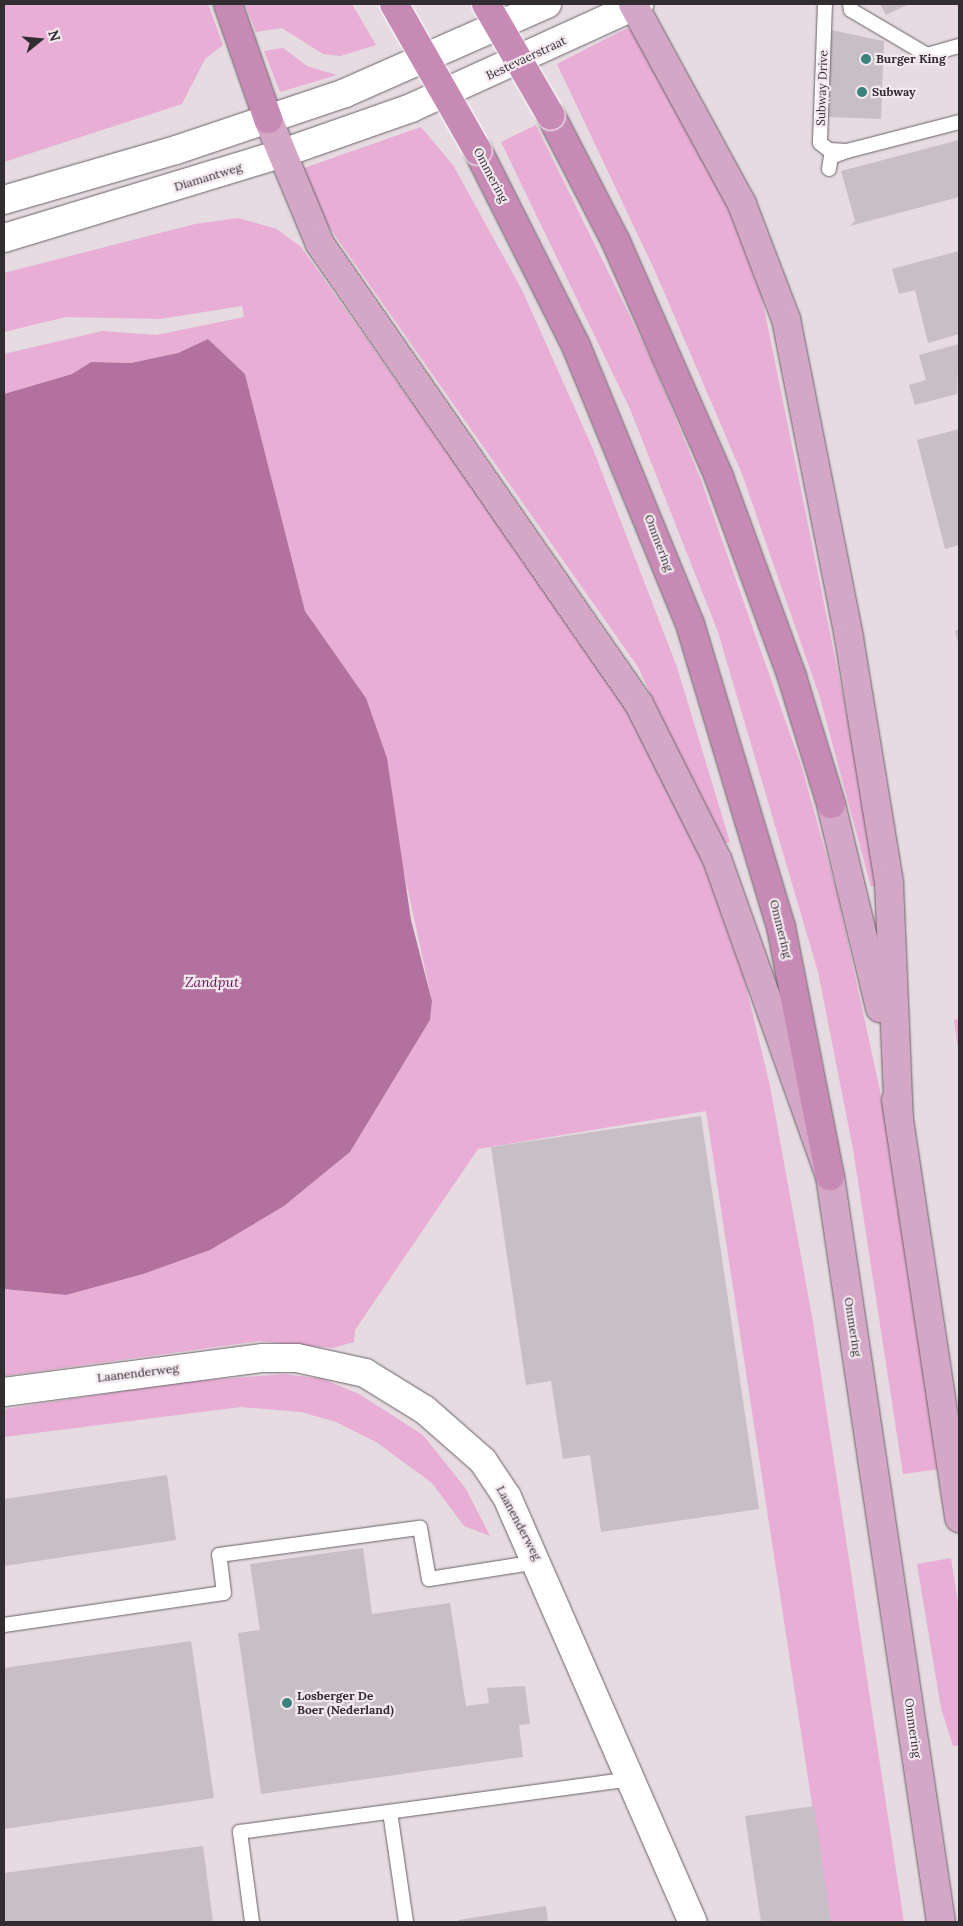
<!DOCTYPE html>
<html>
<head>
<meta charset="utf-8">
<style>
	body { margin:0 }
	#map { position:relative; width:963px; height:1926px; overflow:hidden; background:#e5dbe1; font-family:Lora,serif }
	div>[style] { position:absolute }
	.green>* { inset:0; background:#e8aed5 }
	.water>* { inset:0; background:#b3719f }
	.building>* { inset:0; background:#c8bec5 }
	.roads { filter:drop-shadow(0 0 1px #6a6167) drop-shadow(0 0 1px #6a6167) }
	.service>* { height:14px; margin:-7px; padding:0 7px; transform-origin:7px; border-radius:7px; background:#fff }
	.minor>* { height:28px; margin:-14px; padding:0 14px; transform-origin:14px; border-radius:14px; background:#fff }
	.tertiary>* { height:28px; margin:-14px; padding:0 14px; transform-origin:14px; border-radius:14px; background:#fff }
	.primary>* { height:28px; margin:-14px; padding:0 14px; transform-origin:14px; border-radius:14px; background:#d4a7c7 }
	.trunk>* { height:28px; margin:-14px; padding:0 14px; transform-origin:14px; border-radius:14px; background:#c68ab4 }
	.bridges { filter:drop-shadow(0 0 1px #fff) drop-shadow(0 0 1px #fff) }
	.trunk-bridge>* { height:28px; margin:-14px; padding:0 14px; transform-origin:14px; border-radius:14px; background:#c68ab4 }
	.dots>* { width:14px; height:14px; translate:-50% -50%; box-sizing:border-box; border:2px solid #f3e8ef; border-radius:50% }
	span { translate:-50% -50%; white-space:nowrap; text-align:center; line-height:1.15; -webkit-text-stroke:4.5px #f3e8ef; paint-order:stroke }
	.street-label { font-size:12px; color:#312d30 }
	.poi-label { font-size:12px; color:#312d30; font-weight:700 }
	.left { translate:0 -50%; text-align:left }
	.water-label { font-size:14px; color:#671654; font-style:italic }
	.frame { position:absolute; inset:0; border:5px solid #312d30; pointer-events:none }
	.north { position:absolute; left:15px; top:15px; width:50px; height:50px; -webkit-text-stroke:4px #f3e8ef; paint-order:stroke; rotate:73deg; font-size:14px; font-weight:700; line-height:20px; text-align:center; color:#312d30 }
	.north::after { content:''; display:block; margin:auto; width:18px; height:22px; background:#312d30; clip-path:polygon(50% 0,100% 100%,50% 72%,0 100%) }
</style>
</head>
<body>
<div id="map">
	<div class="green">
		<div style="clip-path:polygon(4px 4px,208px 4px,223px 45px,205px 59px,182px 104px,4px 162px)"></div>
		<div style="clip-path:polygon(245px 4px,352px 4px,376px 45px,340px 56px,323px 54px,282px 28px,256px 32px)"></div>
		<div style="clip-path:polygon(627px 28px,640px 35px,727px 204px,762px 298px,881px 884px,871px 887px,820px 698px,742px 474px,655px 271px,557px 64px)"></div>
		<div style="clip-path:polygon(283px 48px,307px 66px,337px 75px,280px 92px,264px 51px)"></div>
		<div style="clip-path:polygon(536px 125px,652px 361px,701px 480px,802px 768px,838px 897px,890px 1137px,940px 1469px,903px 1474px,853px 1149px,818px 972px,718px 632px,630px 409px,501px 142px)"></div>
		<div style="clip-path:polygon(421px 127px,453px 165px,522px 290px,593px 449px,677px 667px,730px 842px,720px 845px,638px 667px,322px 217px,304px 168px)"></div>
		<div style="clip-path:polygon(238px 218px,277px 229px,301px 247px,615px 688px,690px 827px,744px 978px,770px 1086px,813px 1322px,904px 1922px,830px 1922px,706px 1111px,478px 1149px,355px 1330px,354px 1342px,333px 1348px,259px 1341px,4px 1376px,4px 1289px,66px 1295px,284px 1206px,350px 1152px,430px 1020px,432px 1001px,366px 698px,305px 611px,245px 374px,208px 339px,178px 353px,131px 363px,91px 362px,72px 374px,4px 394px,4px 354px,102px 331px,156px 335px,244px 317px,242px 306px,160px 319px,66px 317px,4px 332px,4px 273px,195px 224px)"></div>
		<div style="clip-path:polygon(959px 1019px,959px 1055px,954px 1020px)"></div>
		<div style="clip-path:polygon(284px 1374px,323px 1379px,359px 1394px,423px 1435px,466px 1489px,490px 1536px,464px 1526px,432px 1483px,376px 1442px,336px 1422px,301px 1412px,241px 1407px,4px 1437px,4px 1409px,184px 1382px)"></div>
		<div style="clip-path:polygon(951px 1558px,959px 1610px,959px 1745px,953px 1746px,941px 1708px,917px 1564px)"></div>
	</div>
	<div class="water">
		<div style="clip-path:polygon(208px 339px,245px 374px,305px 611px,366px 698px,387px 758px,411px 920px,432px 1001px,430px 1020px,350px 1152px,284px 1206px,210px 1250px,143px 1274px,66px 1295px,4px 1289px,4px 394px,72px 374px,91px 362px,131px 363px,178px 353px)"></div>
	</div>
	<div class="building">
		<div style="clip-path:polygon(880px 4px,909px 4px,886px 15px)"></div>
		<div style="clip-path:polygon(831px 30px,884px 41px,881px 119px,828px 117px)"></div>
		<div style="clip-path:polygon(959px 140px,959px 197px,850px 226px,855px 221px,841px 171px)"></div>
		<div style="clip-path:polygon(959px 251px,959px 334px,928px 343px,915px 290px,899px 294px,892px 269px)"></div>
		<div style="clip-path:polygon(959px 344px,957px 394px,915px 405px,909px 385px,926px 380px,919px 355px)"></div>
		<div style="clip-path:polygon(959px 429px,959px 545px,945px 549px,917px 440px)"></div>
		<div style="clip-path:polygon(959px 629px,959px 646px,955px 631px)"></div>
		<div style="clip-path:polygon(701px 1116px,759px 1509px,601px 1532px,590px 1455px,563px 1459px,551px 1381px,526px 1385px,491px 1147px)"></div>
		<div style="clip-path:polygon(167px 1475px,176px 1540px,4px 1566px,4px 1499px)"></div>
		<div style="clip-path:polygon(363px 1548px,372px 1614px,450px 1603px,466px 1706px,489px 1703px,487px 1688px,525px 1686px,530px 1724px,519px 1725px,523px 1757px,261px 1794px,238px 1633px,260px 1630px,250px 1564px)"></div>
		<div style="clip-path:polygon(191px 1641px,214px 1798px,4px 1829px,4px 1668px)"></div>
		<div style="clip-path:polygon(814px 1806px,831px 1922px,761px 1922px,745px 1816px)"></div>
		<div style="clip-path:polygon(203px 1846px,213px 1922px,4px 1922px,4px 1873px)"></div>
		<div style="clip-path:polygon(546px 1906px,548px 1922px,459px 1922px,458px 1920px)"></div>
	</div>
	<div class="roads">
		<div class="service">
			<div style="left:825px;top:4px;width:139px;rotate:92.1deg"></div>
			<div style="left:820px;top:143px;width:11px;rotate:38deg"></div>
			<div style="left:829px;top:150px;width:18px;rotate:3deg"></div>
			<div style="left:850px;top:4px;width:6px;rotate:81deg"></div>
			<div style="left:851px;top:10px;width:88px;rotate:30.6deg"></div>
			<div style="left:927px;top:55px;width:33px;rotate:-16deg"></div>
			<div style="left:829px;top:169px;width:12px;rotate:-81deg"></div>
			<div style="left:831px;top:157px;width:17px;rotate:-21deg"></div>
			<div style="left:847px;top:151px;width:116px;rotate:-14.5deg"></div>
			<div style="left:4px;top:1625px;width:222px;rotate:-8.3deg"></div>
			<div style="left:224px;top:1593px;width:38px;rotate:-97deg"></div>
			<div style="left:219px;top:1555px;width:203px;rotate:-7.7deg"></div>
			<div style="left:420px;top:1528px;width:52px;rotate:80deg"></div>
			<div style="left:429px;top:1579px;width:110px;rotate:-8.9deg"></div>
			<div style="left:390px;top:1812px;width:111px;rotate:81.7deg"></div>
			<div style="left:252px;top:1922px;width:91px;rotate:-97.6deg"></div>
			<div style="left:240px;top:1832px;width:394px;rotate:-7.7deg"></div>
		</div>
		<div class="minor">
			<div style="left:4px;top:1392px;width:261px;rotate:-7.5deg"></div>
			<div style="left:263px;top:1358px;width:34px"></div>
			<div style="left:297px;top:1358px;width:70px;rotate:12.4deg"></div>
			<div style="left:365px;top:1373px;width:70px;rotate:31.7deg"></div>
			<div style="left:425px;top:1410px;width:77px;rotate:41.3deg"></div>
			<div style="left:483px;top:1461px;width:43px;rotate:56.3deg"></div>
			<div style="left:507px;top:1497px;width:464px;rotate:66.4deg"></div>
		</div>
		<div class="tertiary">
			<div style="left:4px;top:200px;width:179px;rotate:-16.2deg"></div>
			<div style="left:176px;top:150px;width:178px;rotate:-18.6deg"></div>
			<div style="left:345px;top:93px;width:221px;rotate:-23.8deg"></div>
			<div style="left:4px;top:238px;width:288px;rotate:-16.9deg"></div>
			<div style="left:280px;top:154px;width:139px;rotate:-19.3deg"></div>
			<div style="left:411px;top:108px;width:251px;rotate:-24.5deg"></div>
		</div>
		<div class="primary">
			<div style="left:633px;top:4px;width:228px;rotate:61.4deg"></div>
			<div style="left:742px;top:204px;width:123px;rotate:69.1deg"></div>
			<div style="left:786px;top:319px;width:325px;rotate:78.8deg"></div>
			<div style="left:849px;top:638px;width:248px;rotate:80.7deg"></div>
			<div style="left:889px;top:883px;width:236px;rotate:87.6deg"></div>
			<div style="left:268px;top:119px;width:135px;rotate:67.4deg"></div>
			<div style="left:320px;top:244px;width:560px;rotate:55.26deg"></div>
			<div style="left:639px;top:704px;width:174px;rotate:63.3deg"></div>
			<div style="left:717px;top:859px;width:337px;rotate:70.4deg"></div>
			<div style="left:830px;top:1176px;width:754px;rotate:81.54deg"></div>
			<div style="left:831px;top:804px;width:210px;rotate:76.5deg"></div>
			<div style="left:896px;top:1100px;width:423px;rotate:81.4deg"></div>
		</div>
		<div class="trunk">
			<div style="left:228px;top:4px;width:122px;rotate:70.8deg"></div>
			<div style="left:551px;top:116px;width:142px;rotate:62.7deg"></div>
			<div style="left:616px;top:242px;width:257px;rotate:66.3deg"></div>
			<div style="left:719px;top:477px;width:213px;rotate:69.9deg"></div>
			<div style="left:792px;top:677px;width:133px;rotate:72.9deg"></div>
			<div style="left:478px;top:151px;width:218px;rotate:63.3deg"></div>
			<div style="left:576px;top:346px;width:300px;rotate:67.7deg"></div>
			<div style="left:690px;top:624px;width:316px;rotate:73.3deg"></div>
			<div style="left:781px;top:927px;width:254px;rotate:78.9deg"></div>
		</div>
	</div>
	<div class="bridges">
		<div class="trunk-bridge">
			<div style="left:394px;top:4px;width:169px;rotate:60.3deg"></div>
			<div style="left:486px;top:4px;width:129px;rotate:59.9deg"></div>
		</div>
	</div>
	<div class="dots">
		<div style="left:866px;top:59px;background:#3b827d"></div>
		<div style="left:862px;top:92px;background:#3b827d"></div>
		<div style="left:287px;top:1703px;background:#3b827d"></div>
	</div>
	<div class="street-label">
		<span style="left:526px;top:58px;rotate:-25deg">Bestevaerstraat</span>
		<span style="left:822px;top:88px;rotate:-88deg">Subway Drive</span>
		<span style="left:491px;top:175px;rotate:62deg">Ommering</span>
		<span style="left:208px;top:177px;rotate:-17deg">Diamantweg</span>
		<span style="left:659px;top:543px;rotate:69deg">Ommering</span>
		<span style="left:781px;top:929px;rotate:76deg">Ommering</span>
		<span style="left:853px;top:1327px;rotate:81deg">Ommering</span>
		<span style="left:138px;top:1373px;rotate:-7deg">Laanenderweg</span>
		<span style="left:519px;top:1523px;rotate:62deg">Laanenderweg</span>
		<span style="left:913px;top:1728px;rotate:82deg">Ommering</span>
	</div>
	<div class="poi-label">
		<span class="left" style="left:876px;top:59px">Burger King</span>
		<span class="left" style="left:872px;top:92px">Subway</span>
		<span class="left" style="left:297px;top:1703px">Losberger De<br>Boer (Nederland)</span>
	</div>
	<div class="water-label">
		<span style="left:212px;top:982px">Zandput</span>
	</div>
	<div class="frame"></div>
	<div class="north">N</div>
</div>
</body>
</html>
